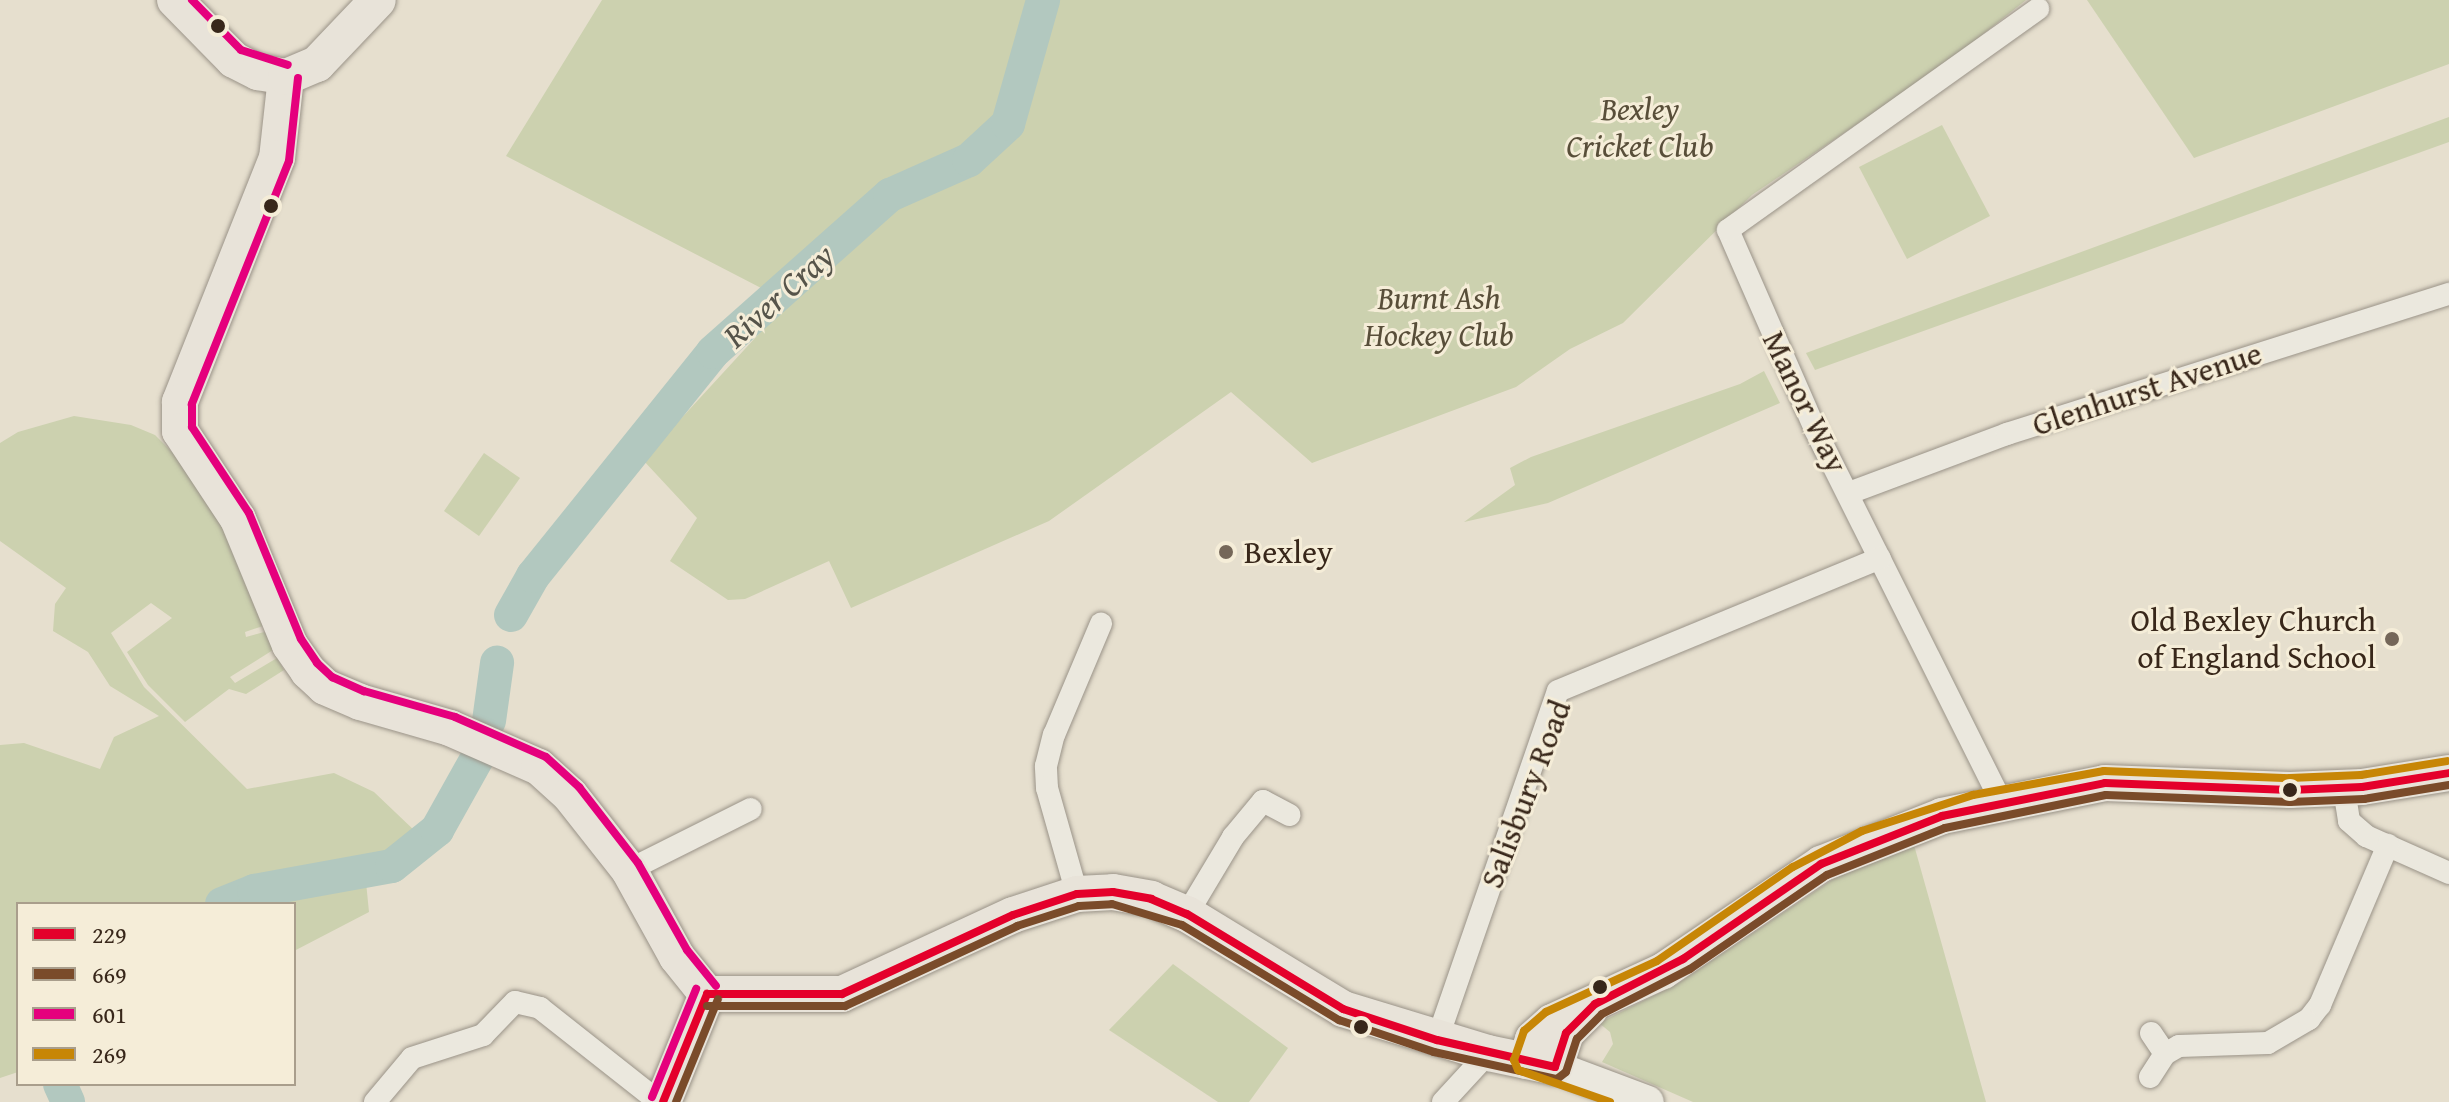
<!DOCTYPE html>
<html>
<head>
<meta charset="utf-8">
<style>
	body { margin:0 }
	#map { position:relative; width:2449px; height:1102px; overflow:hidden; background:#e6dfce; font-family:"Gentium Book Plus",serif }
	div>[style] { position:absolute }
	.green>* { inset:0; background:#ccd1af }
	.river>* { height:34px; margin:-17px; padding:0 17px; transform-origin:17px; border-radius:17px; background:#b2c8bf }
	.roads { filter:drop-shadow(0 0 2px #9a9388) drop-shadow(0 0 2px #9a9388) }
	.street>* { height:22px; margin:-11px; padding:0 11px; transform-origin:11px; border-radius:11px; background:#ebe8de }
	.secondary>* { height:32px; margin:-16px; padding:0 16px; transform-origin:16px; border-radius:16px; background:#ebe8de }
	.primary>* { height:36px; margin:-18px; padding:0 18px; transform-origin:18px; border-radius:18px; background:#e8e3d9 }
	.bus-1>* { height:8px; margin:-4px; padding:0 4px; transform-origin:4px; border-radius:4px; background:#e4002b }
	.bus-2>* { height:8px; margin:-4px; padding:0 4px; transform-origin:4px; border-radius:4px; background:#7a4b2a }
	.bus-3>* { height:8px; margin:-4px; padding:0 4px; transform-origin:4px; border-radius:4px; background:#e5007d }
	.bus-4>* { height:8px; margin:-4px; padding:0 4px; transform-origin:4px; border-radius:4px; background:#c78606 }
	.dots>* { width:22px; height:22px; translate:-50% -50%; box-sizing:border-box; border:4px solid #f5edd8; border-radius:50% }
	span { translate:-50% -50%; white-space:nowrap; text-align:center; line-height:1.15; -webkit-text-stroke:6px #f5edd8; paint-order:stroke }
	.park-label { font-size:32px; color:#584e39; font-style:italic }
	.street-label { font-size:32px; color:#38271a }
	.poi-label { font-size:32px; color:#38271a }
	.left { translate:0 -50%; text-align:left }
	.right { translate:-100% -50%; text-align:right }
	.water-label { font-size:34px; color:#56544a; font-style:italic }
	.legend { position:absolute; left:16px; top:902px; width:280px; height:184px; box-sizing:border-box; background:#f5edd8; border:2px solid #a99e8c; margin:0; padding:10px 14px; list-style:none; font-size:24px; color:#38271a }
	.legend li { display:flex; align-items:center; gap:16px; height:40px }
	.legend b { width:40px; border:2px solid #a99e8c }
</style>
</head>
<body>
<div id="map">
	<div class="green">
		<div style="clip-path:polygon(602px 0,2026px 0,1943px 66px,1752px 195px,1623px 323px,1570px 349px,1516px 387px,1312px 463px,1231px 392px,1049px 521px,851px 608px,829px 561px,745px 599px,728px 600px,670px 561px,697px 518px,643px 460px,788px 302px,506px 156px)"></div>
		<div style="clip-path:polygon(2087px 0,2449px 0,2449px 64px,2194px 158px)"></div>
		<div style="clip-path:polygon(2449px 117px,2449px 142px,1815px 370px,1806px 353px)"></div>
		<div style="clip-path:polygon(1942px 125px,1990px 216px,1907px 259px,1859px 167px)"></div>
		<div style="clip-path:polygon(1764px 371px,1780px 403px,1548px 503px,1464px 522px,1515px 485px,1510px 468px,1531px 457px,1740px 384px)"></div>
		<div style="clip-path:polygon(74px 416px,131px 425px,155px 435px,176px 456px,218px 514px,266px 625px,245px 632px,246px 637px,268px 631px,273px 650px,230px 677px,235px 683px,277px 658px,284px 670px,246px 694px,229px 689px,185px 722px,148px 685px,127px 652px,172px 618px,151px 603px,111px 633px,144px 687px,247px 789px,334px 773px,374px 792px,416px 832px,392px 856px,364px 862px,369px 912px,294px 951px,294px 904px,18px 904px,18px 1072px,0 1078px,0 745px,24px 743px,100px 769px,114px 737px,159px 716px,110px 686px,88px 652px,53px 631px,55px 604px,66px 588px,0 541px,0 443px,18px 432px)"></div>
		<div style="clip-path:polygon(484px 453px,520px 478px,479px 536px,444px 511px)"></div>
		<div style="clip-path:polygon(1914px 845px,1986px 1102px,1693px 1102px,1602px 1062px,1613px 1044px,1610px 1032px,1599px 1023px,1677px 984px,1835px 878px)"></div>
		<div style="clip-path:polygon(1173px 964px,1288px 1048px,1249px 1102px,1218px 1102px,1109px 1030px)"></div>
	</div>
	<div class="river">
		<div style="left:511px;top:615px;width:45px;rotate:-60.6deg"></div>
		<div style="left:533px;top:576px;width:287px;rotate:-51.2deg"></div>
		<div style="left:713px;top:352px;width:237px;rotate:-41.6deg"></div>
		<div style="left:890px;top:195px;width:86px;rotate:-23.9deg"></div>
		<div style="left:969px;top:160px;width:53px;rotate:-42.7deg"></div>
		<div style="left:1008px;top:124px;width:129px;rotate:-74.2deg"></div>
		<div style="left:489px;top:721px;width:59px;rotate:-82.1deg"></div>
		<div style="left:222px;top:904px;width:35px;rotate:-22deg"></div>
		<div style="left:254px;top:891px;width:140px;rotate:-10.3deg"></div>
		<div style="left:392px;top:866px;width:58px;rotate:-38.7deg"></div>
		<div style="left:437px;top:830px;width:86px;rotate:-60.8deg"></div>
		<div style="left:60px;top:1084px;width:20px;rotate:66deg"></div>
	</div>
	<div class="roads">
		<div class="street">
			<div style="left:1849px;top:493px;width:169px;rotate:-20.5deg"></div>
			<div style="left:2007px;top:434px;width:464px;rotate:-17.6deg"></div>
			<div style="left:2344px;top:789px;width:32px;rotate:81deg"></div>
			<div style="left:2349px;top:821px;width:23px;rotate:41deg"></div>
			<div style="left:2366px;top:836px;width:91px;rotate:24deg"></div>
			<div style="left:2001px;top:801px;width:416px;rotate:-116.6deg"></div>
			<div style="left:1815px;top:429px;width:217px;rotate:-113.6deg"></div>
			<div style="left:1728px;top:230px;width:381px;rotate:-35.5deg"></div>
			<div style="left:629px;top:870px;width:136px;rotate:-26.6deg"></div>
			<div style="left:1077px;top:894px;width:110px;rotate:-105.8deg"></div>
			<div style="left:1047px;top:788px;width:22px;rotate:-93deg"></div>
			<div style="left:1046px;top:766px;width:32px;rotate:-76deg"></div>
			<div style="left:1054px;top:735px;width:121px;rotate:-67.1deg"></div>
			<div style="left:1187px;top:914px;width:90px;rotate:-59.1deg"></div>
			<div style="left:1233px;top:837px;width:47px;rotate:-50.2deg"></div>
			<div style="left:1263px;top:801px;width:30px;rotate:28deg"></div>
			<div style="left:2151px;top:1033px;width:25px;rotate:56deg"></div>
			<div style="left:1437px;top:1040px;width:369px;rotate:-70.9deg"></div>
			<div style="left:1558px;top:691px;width:348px;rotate:-22.4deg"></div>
			<div style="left:2150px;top:1077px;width:27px;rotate:-57deg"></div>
			<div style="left:2165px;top:1054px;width:16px;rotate:-30deg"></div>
			<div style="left:2179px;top:1046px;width:89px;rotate:-1.9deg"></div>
			<div style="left:2268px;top:1043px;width:48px;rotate:-30.3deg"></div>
			<div style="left:2309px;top:1019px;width:18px;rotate:-52deg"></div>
			<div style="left:2320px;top:1005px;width:174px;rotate:-67deg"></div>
			<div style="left:375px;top:1102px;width:57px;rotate:-49.9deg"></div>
			<div style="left:412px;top:1058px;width:75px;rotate:-17.9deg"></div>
			<div style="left:483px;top:1035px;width:46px;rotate:-45.9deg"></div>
			<div style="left:515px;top:1002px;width:26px;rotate:13deg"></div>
			<div style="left:540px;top:1008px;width:152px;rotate:38.3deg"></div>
			<div style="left:1443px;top:1102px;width:67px;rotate:-47.4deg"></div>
		</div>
		<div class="secondary">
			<div style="left:1555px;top:1067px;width:99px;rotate:20.6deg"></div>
		</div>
		<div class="primary">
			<div style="left:175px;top:0;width:84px;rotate:45.5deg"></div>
			<div style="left:234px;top:60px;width:27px;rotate:27deg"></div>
			<div style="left:258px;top:72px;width:28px;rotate:10deg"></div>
			<div style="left:286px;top:77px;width:81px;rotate:96.3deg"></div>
			<div style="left:277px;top:158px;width:263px;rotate:111.7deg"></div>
			<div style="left:180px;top:402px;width:29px;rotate:90deg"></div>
			<div style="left:180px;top:431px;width:105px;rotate:56.6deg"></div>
			<div style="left:238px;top:519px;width:136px;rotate:67.6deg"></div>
			<div style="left:290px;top:645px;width:32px;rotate:55deg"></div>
			<div style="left:308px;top:671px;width:23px;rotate:43deg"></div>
			<div style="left:325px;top:687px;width:38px;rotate:23deg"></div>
			<div style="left:360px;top:702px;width:94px;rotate:16.1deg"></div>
			<div style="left:450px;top:728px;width:97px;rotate:23.7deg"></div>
			<div style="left:539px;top:767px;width:42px;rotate:42.1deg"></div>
			<div style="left:570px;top:795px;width:95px;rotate:51.8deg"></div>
			<div style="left:629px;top:870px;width:99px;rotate:61.1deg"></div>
			<div style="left:677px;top:957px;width:48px;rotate:51deg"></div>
			<div style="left:286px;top:77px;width:34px;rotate:-23deg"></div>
			<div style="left:317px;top:64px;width:88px;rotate:-46.4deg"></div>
			<div style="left:707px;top:994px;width:135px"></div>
			<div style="left:842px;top:994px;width:188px;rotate:-24.8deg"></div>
			<div style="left:1013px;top:915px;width:67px;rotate:-18.2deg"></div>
			<div style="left:1077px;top:894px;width:36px;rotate:-3deg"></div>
			<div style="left:1113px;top:892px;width:39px;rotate:10deg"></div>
			<div style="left:1151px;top:899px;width:39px;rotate:23deg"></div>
			<div style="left:1187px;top:914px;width:183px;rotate:31.3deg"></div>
			<div style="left:1343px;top:1009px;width:152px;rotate:16.9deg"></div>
			<div style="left:1488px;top:1053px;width:68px;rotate:11.8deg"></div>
			<div style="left:1555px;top:1067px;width:36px;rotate:-72deg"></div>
			<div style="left:1566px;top:1033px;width:34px;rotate:-45deg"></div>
			<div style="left:1526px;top:1061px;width:23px;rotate:-72deg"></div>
			<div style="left:1533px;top:1039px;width:25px;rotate:-42deg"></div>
			<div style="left:1552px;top:1022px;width:122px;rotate:-24.7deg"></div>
			<div style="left:1663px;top:971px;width:191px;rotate:-34.1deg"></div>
			<div style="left:1821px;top:864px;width:130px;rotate:-21.6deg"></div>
			<div style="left:1942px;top:816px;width:166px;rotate:-11.4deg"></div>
			<div style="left:2105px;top:783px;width:185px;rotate:2.2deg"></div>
			<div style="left:2290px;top:790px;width:72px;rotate:-2.4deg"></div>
			<div style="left:2362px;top:787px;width:88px;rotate:-9.1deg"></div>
			<div style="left:663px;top:1102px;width:117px;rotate:-67.8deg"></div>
		</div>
	</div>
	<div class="bus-1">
		<div style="left:707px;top:994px;width:135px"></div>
		<div style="left:842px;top:994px;width:188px;rotate:-24.8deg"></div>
		<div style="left:1013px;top:915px;width:67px;rotate:-18.2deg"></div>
		<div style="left:1077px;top:894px;width:36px;rotate:-3deg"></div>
		<div style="left:1113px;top:892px;width:39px;rotate:10deg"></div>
		<div style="left:1151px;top:899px;width:39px;rotate:23deg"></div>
		<div style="left:1187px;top:914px;width:183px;rotate:31.3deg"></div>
		<div style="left:1343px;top:1009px;width:99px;rotate:18.3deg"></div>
		<div style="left:1437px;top:1040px;width:121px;rotate:12.9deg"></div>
		<div style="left:1555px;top:1067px;width:36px;rotate:-72deg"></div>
		<div style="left:1566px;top:1033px;width:41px;rotate:-45deg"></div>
		<div style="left:1595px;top:1004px;width:99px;rotate:-27.1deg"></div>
		<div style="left:1683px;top:959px;width:168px;rotate:-34.5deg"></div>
		<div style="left:1821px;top:864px;width:130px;rotate:-21.6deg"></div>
		<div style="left:1942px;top:816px;width:166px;rotate:-11.4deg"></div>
		<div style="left:2105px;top:783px;width:185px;rotate:2.2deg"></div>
		<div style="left:2290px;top:790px;width:72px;rotate:-2.4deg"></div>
		<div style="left:2362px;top:787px;width:88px;rotate:-9.1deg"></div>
		<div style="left:663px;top:1102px;width:117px;rotate:-67.8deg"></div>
	</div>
	<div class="bus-2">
		<div style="left:707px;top:1006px;width:138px"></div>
		<div style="left:845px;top:1006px;width:190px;rotate:-24.9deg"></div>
		<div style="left:1017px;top:926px;width:65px;rotate:-17.9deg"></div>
		<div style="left:1079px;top:906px;width:33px;rotate:-3deg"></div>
		<div style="left:1112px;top:904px;width:73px;rotate:16.7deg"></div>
		<div style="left:1182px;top:925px;width:184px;rotate:31.2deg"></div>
		<div style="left:1339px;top:1020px;width:100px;rotate:18.6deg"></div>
		<div style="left:1434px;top:1052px;width:126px;rotate:12.4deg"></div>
		<div style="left:1557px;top:1079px;width:11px;rotate:-38deg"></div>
		<div style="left:1566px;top:1072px;width:35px;rotate:-72deg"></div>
		<div style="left:1577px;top:1039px;width:35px;rotate:-45deg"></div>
		<div style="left:1602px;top:1014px;width:99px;rotate:-27.1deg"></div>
		<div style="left:1690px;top:969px;width:166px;rotate:-34.5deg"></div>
		<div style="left:1827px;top:875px;width:127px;rotate:-21.7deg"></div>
		<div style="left:1945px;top:828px;width:164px;rotate:-11.6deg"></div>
		<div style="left:2106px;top:795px;width:184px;rotate:2.2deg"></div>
		<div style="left:2290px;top:802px;width:74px;rotate:-2.3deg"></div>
		<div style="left:2364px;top:799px;width:86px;rotate:-9.4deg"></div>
		<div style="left:676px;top:1102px;width:111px;rotate:-67.8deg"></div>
	</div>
	<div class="bus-3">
		<div style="left:192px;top:0;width:70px;rotate:45.6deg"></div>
		<div style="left:241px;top:50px;width:49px;rotate:17.7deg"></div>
		<div style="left:298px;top:78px;width:83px;rotate:96.2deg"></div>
		<div style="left:289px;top:161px;width:262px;rotate:111.8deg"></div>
		<div style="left:192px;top:404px;width:23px;rotate:90deg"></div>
		<div style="left:192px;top:427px;width:103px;rotate:56.5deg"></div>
		<div style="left:249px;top:513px;width:136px;rotate:67.6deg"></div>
		<div style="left:301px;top:639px;width:29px;rotate:56deg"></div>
		<div style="left:317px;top:663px;width:21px;rotate:43deg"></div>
		<div style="left:332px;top:677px;width:35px;rotate:24deg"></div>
		<div style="left:364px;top:691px;width:95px;rotate:15.9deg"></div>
		<div style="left:455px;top:717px;width:99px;rotate:23.7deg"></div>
		<div style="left:546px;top:757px;width:45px;rotate:42.3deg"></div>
		<div style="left:579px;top:787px;width:96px;rotate:52.2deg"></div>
		<div style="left:638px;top:863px;width:100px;rotate:60.6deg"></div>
		<div style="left:687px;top:950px;width:46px;rotate:51.1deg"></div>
		<div style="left:652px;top:1097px;width:117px;rotate:-67.8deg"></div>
	</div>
	<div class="bus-4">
		<div style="left:1610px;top:1102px;width:97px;rotate:-160.8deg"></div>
		<div style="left:1518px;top:1070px;width:11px;rotate:-112deg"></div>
		<div style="left:1514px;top:1060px;width:31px;rotate:-71deg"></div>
		<div style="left:1524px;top:1031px;width:29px;rotate:-41deg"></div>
		<div style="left:1546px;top:1012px;width:122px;rotate:-24.7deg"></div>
		<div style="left:1657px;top:961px;width:165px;rotate:-34.7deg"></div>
		<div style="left:1793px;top:867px;width:78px;rotate:-27.6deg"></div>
		<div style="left:1862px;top:831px;width:117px;rotate:-18deg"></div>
		<div style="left:1973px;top:795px;width:133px;rotate:-10.4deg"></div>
		<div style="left:2104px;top:771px;width:186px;rotate:2.2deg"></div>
		<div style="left:2290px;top:778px;width:71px;rotate:-2.4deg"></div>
		<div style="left:2361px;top:775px;width:87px;rotate:-9.2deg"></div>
	</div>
	<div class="dots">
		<div style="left:218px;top:26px;background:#38271a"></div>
		<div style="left:271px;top:206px;background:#38271a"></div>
		<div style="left:1226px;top:552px;background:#756759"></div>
		<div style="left:2392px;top:639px;background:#756759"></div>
		<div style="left:2290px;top:790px;background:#38271a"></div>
		<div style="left:1600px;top:987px;background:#38271a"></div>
		<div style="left:1361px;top:1027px;background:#38271a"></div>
	</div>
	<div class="park-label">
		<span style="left:1640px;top:128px">Bexley<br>Cricket Club</span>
		<span style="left:1439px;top:317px">Burnt Ash<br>Hockey Club</span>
	</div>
	<div class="street-label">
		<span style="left:2147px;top:389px;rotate:-18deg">Glenhurst Avenue</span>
		<span style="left:1805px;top:402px;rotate:64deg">Manor Way</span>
		<span style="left:1526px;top:794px;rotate:-69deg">Salisbury Road</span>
	</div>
	<div class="poi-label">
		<span class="left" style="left:1244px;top:552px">Bexley</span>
		<span class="right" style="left:2376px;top:639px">Old Bexley Church<br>of England School</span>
	</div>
	<div class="water-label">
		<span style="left:778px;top:295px;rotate:-42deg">River Cray</span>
	</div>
	<ul class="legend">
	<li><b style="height:10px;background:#e4002b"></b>229</li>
	<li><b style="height:10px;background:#7a4b2a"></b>669</li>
	<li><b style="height:10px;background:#e5007d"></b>601</li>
	<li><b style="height:10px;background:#c78606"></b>269</li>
	</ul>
</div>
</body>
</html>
